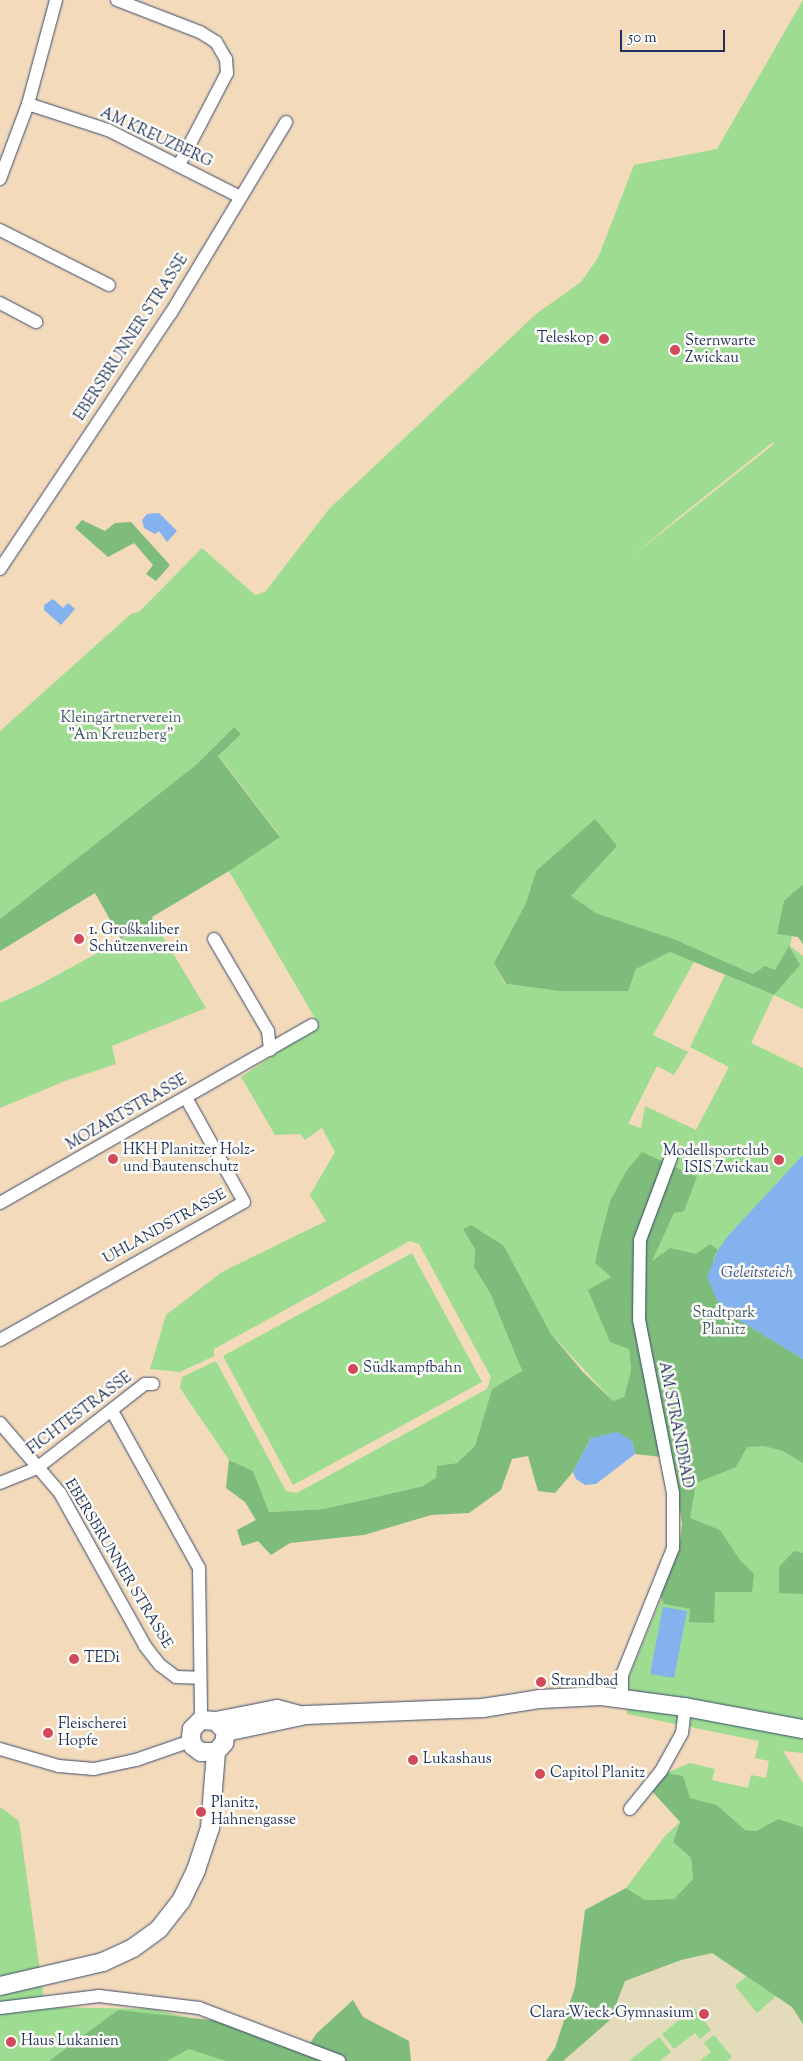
<!DOCTYPE html>
<html>
<head>
<meta charset="utf-8">
<style>
	body { margin:0 }
	#map { position:relative; width:803px; height:2061px; overflow:hidden; background:#f2dabb; font-family:"Sorts Mill Goudy",serif }
	div>[style] { position:absolute }
	.built>* { inset:0; background:#e3dbba }
	.green>* { inset:0; background:#9ddc91 }
	.forest>* { inset:0; background:#7ebc7b }
	.water>* { inset:0; background:#83b2ee }
	.roads { filter:drop-shadow(0 0 1px #3b496c) drop-shadow(0 0 1px #3b496c) }
	.street>* { height:12px; margin:-6px; padding:0 6px; transform-origin:6px; border-radius:6px; background:#fff }
	.secondary>* { height:18px; margin:-9px; padding:0 9px; transform-origin:9px; border-radius:9px; background:#fff }
	.dots>* { width:14px; height:14px; translate:-50% -50%; box-sizing:border-box; border:2px solid #fdfcf7; border-radius:50% }
	span { translate:-50% -50%; white-space:nowrap; text-align:center; line-height:1.15; -webkit-text-stroke:5px #fdfcf7; paint-order:stroke }
	.street-label { font-size:15px; color:#1b2f5e }
	.poi-label { font-size:15px; color:#1b2f5e }
	.right { translate:-100% -50%; text-align:right }
	.left { translate:0 -50%; text-align:left }
	.park-label { font-size:15px; color:#3c5a6b }
	.water-label { font-size:16px; color:#3a5689; font-style:italic }
	.scale { position:absolute; left:620px; top:30px; width:105px; height:22px; box-sizing:border-box; border:2px solid #1b2f5e; border-top:0; padding-left:6px; font-size:15px; line-height:18px; white-space:nowrap; color:#1b2f5e; -webkit-text-stroke:4px #fdfcf7; paint-order:stroke }
</style>
</head>
<body>
<div id="map">
	<div class="built">
		<div style="clip-path:polygon(712px 1953px,792px 2007px,803px 2024px,803px 2061px,563px 2061px,610px 2020px,625px 1981px,681px 1960px)"></div>
	</div>
	<div class="green">
		<div style="clip-path:polygon(evenodd,803px 0,803px 885px,777px 934px,792px 936px,790px 946px,803px 956px,803px 1009px,774px 995px,751px 1043px,803px 1068px,803px 1753px,783px 1751px,803px 1783px,803px 1827px,778px 1819px,756px 1831px,745px 1830px,717px 1805px,690px 1798px,666px 1773px,690px 1763px,715px 1769px,712px 1780px,748px 1788px,751px 1775px,766px 1778px,769px 1761px,755px 1758px,759px 1741px,627px 1714px,629px 1677px,681px 1550px,684px 1520px,666px 1251px,651px 1262px,674px 1213px,610px 1201px,595px 1263px,611px 1277px,629px 1349px,631px 1370px,624px 1397px,614px 1402px,551px 1334px,504px 1246px,464px 1229px,475px 1249px,474px 1267px,490px 1293px,522px 1372px,492px 1389px,475px 1446px,457px 1463px,438px 1466px,437px 1478px,423px 1486px,324px 1509px,269px 1512px,253px 1471px,229px 1460px,180px 1388px,182px 1377px,216px 1361px,286px 1491px,297px 1493px,487px 1389px,491px 1377px,419px 1244px,410px 1241px,214px 1349px,214px 1356px,180px 1372px,150px 1369px,166px 1315px,222px 1272px,326px 1221px,310px 1195px,335px 1152px,322px 1128px,305px 1140px,300px 1134px,275px 1135px,241px 1077px,319px 1025px,229px 871px,280px 836px,218px 755px,240px 734px,234px 727px,197px 764px,0 919px,0 731px,131px 614px,139px 612px,202px 548px,255px 595px,265px 592px,329px 509px,536px 314px,581px 282px,598px 258px,634px 165px,717px 149px,803px 0,773px 442px,774px 444px,631px 557px,679px 517px,773px 442px,803px 0,536px 871px,588px 875px,571px 896px,596px 913px,674px 939px,753px 974px,775px 971px,790px 947px,799px 965px,774px 995px,725px 975px,690px 1047px,729px 1067px,696px 1130px,645px 1106px,641px 1128px,628px 1124px,657px 1066px,674px 1075px,688px 1052px,653px 1035px,694px 962px,670px 952px,636px 969px,628px 991px,559px 991px,505px 984px,494px 963px,526px 903px,536px 871px)"></div>
		<div style="clip-path:polygon(154px 922px,206px 1008px,112px 1046px,116px 1064px,65px 1081px,0 1108px,0 1003px,39px 985px)"></div>
		<div style="clip-path:polygon(412px 1253px,482px 1382px,293px 1485px,223px 1356px)"></div>
		<div style="clip-path:polygon(0 1807px,19px 1821px,45px 2007px,151px 2009px,221px 2025px,300px 2061px,0 2061px)"></div>
		<div style="clip-path:polygon(680px 1822px,673px 1842px,691px 1858px,693px 1879px,674px 1899px,645px 1900px,626px 1888px,665px 1836px)"></div>
		<div style="clip-path:polygon(747px 1976px,776px 1996px,757px 2013px,735px 1986px)"></div>
		<div style="clip-path:polygon(694px 2008px,711px 2030px,700px 2039px,695px 2033px,674px 2049px,662px 2034px)"></div>
		<div style="clip-path:polygon(714px 2035px,732px 2057px,727px 2061px,700px 2061px,711px 2052px,704px 2043px)"></div>
		<div style="clip-path:polygon(659px 2037px,671px 2052px,660px 2061px,629px 2061px)"></div>
	</div>
	<div class="forest">
		<div style="clip-path:polygon(82px 520px,105px 531px,115px 523px,131px 522px,170px 565px,156px 581px,146px 574px,153px 565px,134px 543px,108px 557px,75px 528px)"></div>
		<div style="clip-path:polygon(234px 727px,241px 734px,218px 756px,280px 837px,229px 871px,152px 917px,154px 922px,121px 939px,95px 893px,0 951px,0 919px,197px 764px)"></div>
		<div style="clip-path:polygon(595px 819px,617px 846px,571px 896px,596px 913px,674px 939px,753px 974px,765px 966px,775px 970px,789px 946px,800px 965px,774px 995px,670px 952px,636px 969px,628px 991px,559px 991px,506px 984px,494px 963px,526px 903px,536px 871px)"></div>
		<div style="clip-path:polygon(802px 885px,803px 885px,803px 944px,798px 937px,777px 934px,784px 901px)"></div>
		<div style="clip-path:polygon(642px 1152px,697px 1177px,684px 1211px,674px 1213px,652px 1261px,670px 1248px,696px 1254px,710px 1244px,718px 1250px,713px 1259px,717px 1300px,737px 1319px,803px 1359px,803px 1463px,783px 1451px,764px 1446px,747px 1447px,736px 1467px,696px 1483px,690px 1518px,720px 1530px,739px 1559px,754px 1574px,752px 1592px,715px 1592px,714px 1623px,689px 1622px,690px 1609px,664px 1604px,660px 1595px,679px 1549px,682px 1524px,678px 1497px,670px 1458px,635px 1454px,632px 1441px,591px 1438px,573px 1472px,555px 1493px,538px 1491px,528px 1456px,512px 1459px,501px 1490px,469px 1513px,431px 1515px,364px 1535px,290px 1543px,271px 1555px,258px 1541px,242px 1546px,237px 1530px,256px 1520px,245px 1502px,226px 1488px,229px 1460px,253px 1471px,269px 1512px,289px 1511px,324px 1509px,423px 1486px,436px 1478px,437px 1466px,457px 1463px,475px 1446px,492px 1389px,522px 1371px,490px 1293px,474px 1267px,475px 1249px,463px 1229px,471px 1225px,504px 1246px,551px 1334px,583px 1372px,613px 1401px,624px 1397px,631px 1370px,629px 1349px,610px 1342px,588px 1290px,611px 1277px,595px 1263px,599px 1244px,610px 1201px,627px 1170px)"></div>
		<div style="clip-path:polygon(794px 1551px,803px 1553px,803px 1594px,779px 1593px,779px 1567px)"></div>
		<div style="clip-path:polygon(666px 1773px,683px 1776px,690px 1798px,717px 1805px,745px 1830px,756px 1831px,778px 1819px,803px 1827px,803px 2024px,792px 2007px,712px 1953px,681px 1960px,625px 1981px,610px 2020px,563px 2061px,546px 2061px,555px 2048px,575px 1987px,585px 1910px,626px 1888px,645px 1900px,674px 1899px,693px 1879px,691px 1858px,673px 1842px,680px 1822px,651px 1790px)"></div>
		<div style="clip-path:polygon(353px 2000px,363px 2017px,409px 2041px,411px 2061px,226px 2061px,189px 2049px,167px 2061px,49px 2061px,118px 2010px,229px 2022px,305px 2051px,316px 2034px)"></div>
	</div>
	<div class="water">
		<div style="clip-path:polygon(159px 513px,177px 531px,167px 542px,159px 531px,155px 534px,144px 528px,142px 520px,147px 514px)"></div>
		<div style="clip-path:polygon(53px 599px,63px 608px,68px 603px,75px 609px,61px 625px,44px 610px,44px 605px)"></div>
		<div style="clip-path:polygon(803px 1155px,803px 1359px,737px 1319px,717px 1300px,707px 1277px,718px 1250px,728px 1236px)"></div>
		<div style="clip-path:polygon(617px 1432px,632px 1441px,635px 1454px,596px 1484px,585px 1485px,576px 1479px,573px 1472px,591px 1438px)"></div>
		<div style="clip-path:polygon(663px 1607px,687px 1611px,674px 1678px,650px 1674px)"></div>
	</div>
	<div class="roads">
		<div class="street">
			<div style="left:117px;top:0;width:89px;rotate:21.1deg"></div>
			<div style="left:200px;top:32px;width:19px;rotate:32deg"></div>
			<div style="left:216px;top:42px;width:20px;rotate:60deg"></div>
			<div style="left:226px;top:59px;width:14px;rotate:86deg"></div>
			<div style="left:227px;top:73px;width:104px;rotate:117.6deg"></div>
			<div style="left:28px;top:104px;width:84px;rotate:18deg"></div>
			<div style="left:108px;top:130px;width:148px;rotate:26.9deg"></div>
			<div style="left:0;top:179px;width:80px;rotate:-69.5deg"></div>
			<div style="left:28px;top:104px;width:108px;rotate:-74.9deg"></div>
			<div style="left:0;top:230px;width:122px;rotate:26.8deg"></div>
			<div style="left:0;top:303px;width:41px;rotate:27.8deg"></div>
			<div style="left:0;top:569px;width:308px;rotate:-56.3deg"></div>
			<div style="left:171px;top:313px;width:223px;rotate:-58.9deg"></div>
			<div style="left:214px;top:939px;width:107px;rotate:59.6deg"></div>
			<div style="left:268px;top:1031px;width:19px;rotate:84deg"></div>
			<div style="left:0;top:1203px;width:359px;rotate:-29.7deg"></div>
			<div style="left:0;top:1340px;width:280px;rotate:-29.5deg"></div>
			<div style="left:244px;top:1202px;width:119px;rotate:-119.1deg"></div>
			<div style="left:112px;top:1411px;width:179px;rotate:61deg"></div>
			<div style="left:199px;top:1568px;width:152px;rotate:89.2deg"></div>
			<div style="left:0;top:1423px;width:92px;rotate:49.4deg"></div>
			<div style="left:60px;top:1493px;width:175px;rotate:60.9deg"></div>
			<div style="left:145px;top:1646px;width:24px;rotate:52deg"></div>
			<div style="left:160px;top:1665px;width:20px;rotate:37deg"></div>
			<div style="left:176px;top:1677px;width:24px;rotate:2deg"></div>
			<div style="left:0;top:1483px;width:40px;rotate:-22deg"></div>
			<div style="left:37px;top:1468px;width:137px;rotate:-37.9deg"></div>
			<div style="left:145px;top:1384px;width:8px"></div>
			<div style="left:622px;top:1698px;width:23px;rotate:-90deg"></div>
			<div style="left:622px;top:1675px;width:137px;rotate:-68.1deg"></div>
			<div style="left:673px;top:1548px;width:55px;rotate:-90deg"></div>
			<div style="left:673px;top:1493px;width:177px;rotate:-101.1deg"></div>
			<div style="left:639px;top:1319px;width:79px;rotate:-89.3deg"></div>
			<div style="left:640px;top:1240px;width:91px;rotate:-69.4deg"></div>
			<div style="left:0;top:1749px;width:61px;rotate:16.1deg"></div>
			<div style="left:59px;top:1766px;width:35px;rotate:5deg"></div>
			<div style="left:94px;top:1769px;width:43px;rotate:-12.1deg"></div>
			<div style="left:136px;top:1760px;width:58px;rotate:-19.1deg"></div>
			<div style="left:630px;top:1809px;width:49px;rotate:-50.8deg"></div>
			<div style="left:661px;top:1771px;width:43px;rotate:-61.1deg"></div>
			<div style="left:682px;top:1733px;width:26px;rotate:-83deg"></div>
			<div style="left:0;top:2008px;width:100px;rotate:-6.9deg"></div>
			<div style="left:99px;top:1996px;width:101px;rotate:6.8deg"></div>
			<div style="left:199px;top:2008px;width:150px;rotate:20.7deg"></div>
		</div>
		<div class="secondary">
			<div style="left:216px;top:1721px;width:15px;rotate:48deg"></div>
			<div style="left:226px;top:1732px;width:11px;rotate:100deg"></div>
			<div style="left:224px;top:1743px;width:12px;rotate:132deg"></div>
			<div style="left:216px;top:1752px;width:15px;rotate:180deg"></div>
			<div style="left:201px;top:1752px;width:10px;rotate:-143deg"></div>
			<div style="left:193px;top:1746px;width:9px;rotate:-103deg"></div>
			<div style="left:191px;top:1737px;width:8px;rotate:-83deg"></div>
			<div style="left:192px;top:1729px;width:13px;rotate:-45deg"></div>
			<div style="left:201px;top:1720px;width:15px;rotate:4deg"></div>
			<div style="left:216px;top:1721px;width:62px;rotate:-11.1deg"></div>
			<div style="left:277px;top:1709px;width:24px;rotate:15deg"></div>
			<div style="left:226px;top:1732px;width:82px;rotate:-12deg"></div>
			<div style="left:306px;top:1715px;width:177px;rotate:-2.3deg"></div>
			<div style="left:483px;top:1708px;width:58px;rotate:-9deg"></div>
			<div style="left:540px;top:1699px;width:61px;rotate:-2.8deg"></div>
			<div style="left:601px;top:1696px;width:85px;rotate:7.5deg"></div>
			<div style="left:685px;top:1707px;width:120px;rotate:10.6deg"></div>
			<div style="left:0;top:1986px;width:106px;rotate:-13.1deg"></div>
			<div style="left:103px;top:1962px;width:33px;rotate:-25deg"></div>
			<div style="left:133px;top:1948px;width:32px;rotate:-36deg"></div>
			<div style="left:159px;top:1929px;width:36px;rotate:-52deg"></div>
			<div style="left:181px;top:1901px;width:34px;rotate:-64deg"></div>
			<div style="left:196px;top:1870px;width:44px;rotate:-71.6deg"></div>
			<div style="left:210px;top:1828px;width:76px;rotate:-85.5deg"></div>
		</div>
	</div>
	<div class="dots">
		<div style="left:604px;top:339px;background:#d1495b"></div>
		<div style="left:675px;top:350px;background:#d1495b"></div>
		<div style="left:79px;top:939px;background:#d1495b"></div>
		<div style="left:113px;top:1159px;background:#d1495b"></div>
		<div style="left:779px;top:1160px;background:#d1495b"></div>
		<div style="left:353px;top:1369px;background:#d1495b"></div>
		<div style="left:74px;top:1659px;background:#d1495b"></div>
		<div style="left:541px;top:1682px;background:#d1495b"></div>
		<div style="left:48px;top:1733px;background:#d1495b"></div>
		<div style="left:413px;top:1760px;background:#d1495b"></div>
		<div style="left:540px;top:1774px;background:#d1495b"></div>
		<div style="left:201px;top:1812px;background:#d1495b"></div>
		<div style="left:704px;top:2014px;background:#d1495b"></div>
		<div style="left:11px;top:2042px;background:#d1495b"></div>
	</div>
	<div class="street-label">
		<span style="left:156px;top:138px;rotate:25deg">AM KREUZBERG</span>
		<span style="left:132px;top:338px;rotate:-57deg">EBERSBRUNNER STRASSE</span>
		<span style="left:127px;top:1113px;rotate:-30deg">MOZARTSTRASSE</span>
		<span style="left:165px;top:1227px;rotate:-29deg">UHLANDSTRASSE</span>
		<span style="left:80px;top:1414px;rotate:-37deg">FICHTESTRASSE</span>
		<span style="left:675px;top:1425px;rotate:79deg">AM STRANDBAD</span>
		<span style="left:118px;top:1564px;rotate:59deg">EBERSBRUNNER STRASSE</span>
	</div>
	<div class="poi-label">
		<span class="right" style="left:594px;top:339px">Teleskop</span>
		<span class="left" style="left:685px;top:350px">Sternwarte<br>Zwickau</span>
		<span class="left" style="left:89px;top:939px">1. Großkaliber<br>Schützenverein</span>
		<span class="left" style="left:123px;top:1159px">HKH Planitzer Holz-<br>und Bautenschutz</span>
		<span class="right" style="left:769px;top:1160px">Modellsportclub<br>ISIS Zwickau</span>
		<span class="left" style="left:363px;top:1369px">Südkampfbahn</span>
		<span class="left" style="left:84px;top:1659px">TEDi</span>
		<span class="left" style="left:551px;top:1682px">Strandbad</span>
		<span class="left" style="left:58px;top:1733px">Fleischerei<br>Hopfe</span>
		<span class="left" style="left:423px;top:1760px">Lukashaus</span>
		<span class="left" style="left:550px;top:1774px">Capitol Planitz</span>
		<span class="left" style="left:211px;top:1812px">Planitz,<br>Hahnengasse</span>
		<span class="right" style="left:694px;top:2014px">Clara-Wieck-Gymnasium</span>
		<span class="left" style="left:21px;top:2042px">Haus Lukanien</span>
	</div>
	<div class="park-label">
		<span style="left:121px;top:727px">Kleingärtnerverein<br>"Am Kreuzberg"</span>
		<span style="left:724px;top:1322px">Stadtpark<br>Planitz</span>
	</div>
	<div class="water-label">
		<span style="left:757px;top:1274px">Geleitsteich</span>
	</div>
	<div class="scale">50 m</div>
</div>
</body>
</html>
